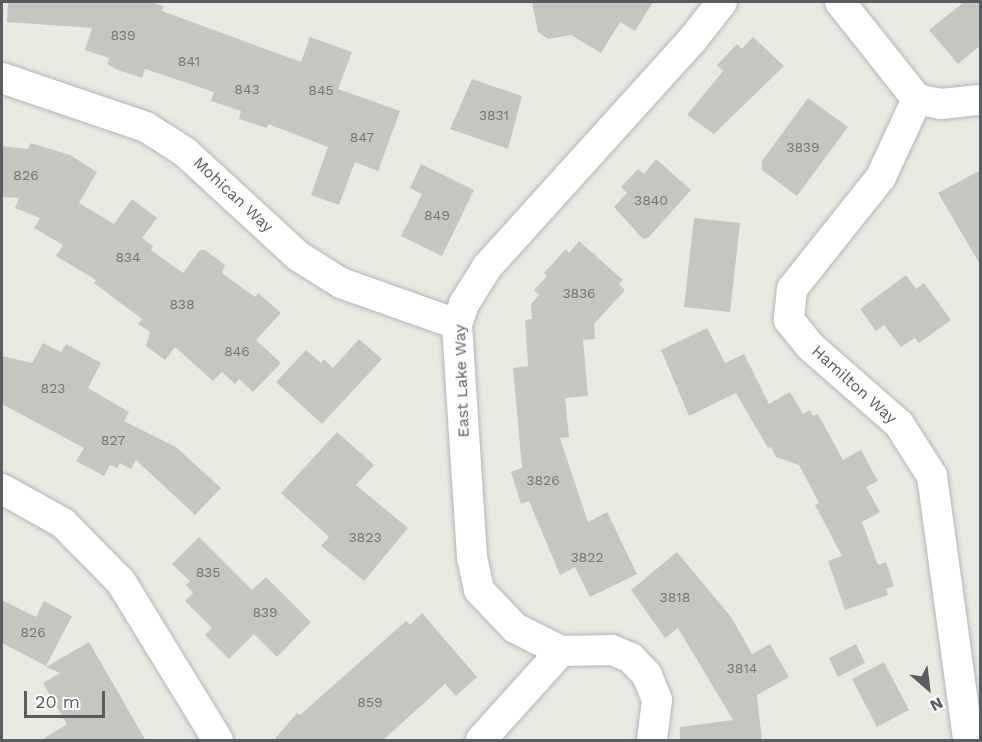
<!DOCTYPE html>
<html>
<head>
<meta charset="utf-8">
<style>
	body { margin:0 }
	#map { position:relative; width:982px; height:742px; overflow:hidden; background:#eae9e1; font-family:"Work Sans",sans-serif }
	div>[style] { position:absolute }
	.building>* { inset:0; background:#c7c5c0 }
	.roads { filter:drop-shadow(0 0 2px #b3b6ba) drop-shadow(0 0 2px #b3b6ba) }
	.minor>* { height:30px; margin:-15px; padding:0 15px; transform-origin:15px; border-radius:15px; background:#fff }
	span { translate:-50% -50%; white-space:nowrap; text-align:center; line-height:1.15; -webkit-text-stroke:6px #fff; paint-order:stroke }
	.number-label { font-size:14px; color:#747678 }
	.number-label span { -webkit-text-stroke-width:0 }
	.street-label { font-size:16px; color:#595c60 }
	.frame { position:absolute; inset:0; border:3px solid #595c60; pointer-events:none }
	.north { position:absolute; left:898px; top:658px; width:60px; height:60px; -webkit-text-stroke:4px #fff; paint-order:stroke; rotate:152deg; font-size:16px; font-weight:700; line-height:24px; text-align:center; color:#595c60 }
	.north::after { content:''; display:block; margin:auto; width:21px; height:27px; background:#595c60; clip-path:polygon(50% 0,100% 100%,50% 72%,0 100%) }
	.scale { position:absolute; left:24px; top:691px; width:81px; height:27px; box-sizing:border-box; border:3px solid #595c60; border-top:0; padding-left:8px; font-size:18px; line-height:21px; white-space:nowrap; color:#595c60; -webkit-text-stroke:4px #fff; paint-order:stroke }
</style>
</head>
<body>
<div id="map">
	<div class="building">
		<div style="clip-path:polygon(8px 2px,150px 2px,164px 6px,162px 11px,301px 62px,310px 37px,352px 52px,338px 89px,400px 111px,378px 171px,355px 162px,339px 205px,311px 195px,328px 147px,268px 124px,267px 128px,239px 119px,241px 111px,211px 101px,214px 92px,145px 69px,142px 78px,118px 70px,107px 64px,109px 58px,85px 50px,92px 28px,7px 22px)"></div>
		<div style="clip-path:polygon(532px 2px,653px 2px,635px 31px,620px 22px,601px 53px,571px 35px,548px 39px,538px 32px)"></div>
		<div style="clip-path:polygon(964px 2px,981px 2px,981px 45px,958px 64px,929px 30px)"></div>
		<div style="clip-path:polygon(753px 37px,784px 66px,714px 134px,687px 115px,723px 71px,717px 65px,737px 44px,742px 49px)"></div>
		<div style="clip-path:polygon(472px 79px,522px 96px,508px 149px,450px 129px)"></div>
		<div style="clip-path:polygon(808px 98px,848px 127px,797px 196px,762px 170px,762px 161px)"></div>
		<div style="clip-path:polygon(31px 143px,70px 155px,97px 172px,79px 203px,114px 224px,132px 199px,157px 218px,142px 238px,153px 246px,151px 250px,183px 273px,200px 250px,205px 250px,225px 265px,222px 273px,255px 297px,258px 293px,281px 313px,256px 340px,281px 363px,253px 392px,239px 379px,235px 384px,222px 372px,213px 381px,175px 347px,165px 360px,146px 346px,150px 332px,138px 324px,142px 319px,94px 283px,96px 280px,56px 256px,63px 245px,34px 228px,40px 218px,15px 208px,19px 198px,2px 197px,2px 146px,28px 149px)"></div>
		<div style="clip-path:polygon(656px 159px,691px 190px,648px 238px,643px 239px,614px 207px,627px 193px,621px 187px,638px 169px,644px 174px)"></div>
		<div style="clip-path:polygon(421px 164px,474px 190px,442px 256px,401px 236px,422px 194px,410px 188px)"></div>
		<div style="clip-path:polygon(981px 170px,981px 266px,938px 193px)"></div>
		<div style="clip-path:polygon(694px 218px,740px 223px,730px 312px,684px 307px)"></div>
		<div style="clip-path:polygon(579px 241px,623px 280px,619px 284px,625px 290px,594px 324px,595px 339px,583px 340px,588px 396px,565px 398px,569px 437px,560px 438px,588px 522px,607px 512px,637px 574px,590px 597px,575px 567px,560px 575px,529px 501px,521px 504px,511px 472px,522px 468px,513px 368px,528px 366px,525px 320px,532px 319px,531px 304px,539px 295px,534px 290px,547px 276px,544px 273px,566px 249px,569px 253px)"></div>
		<div style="clip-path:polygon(906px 275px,916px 289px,924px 283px,951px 320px,919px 343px,915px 338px,901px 347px,884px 325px,876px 331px,860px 309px)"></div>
		<div style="clip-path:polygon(707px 328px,725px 363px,744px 354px,769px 404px,790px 392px,803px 414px,810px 410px,813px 416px,818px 414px,843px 460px,861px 450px,878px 481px,866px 487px,880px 512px,862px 522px,878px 565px,886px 562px,894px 586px,886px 589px,888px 595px,845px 610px,828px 561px,842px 556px,815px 505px,819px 503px,799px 465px,776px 457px,771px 447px,768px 448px,736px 393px,689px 416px,661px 350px)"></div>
		<div style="clip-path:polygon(359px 339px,382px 359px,322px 424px,276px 382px,306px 350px,321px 363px,324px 359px,333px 368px)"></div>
		<div style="clip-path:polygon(43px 343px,61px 352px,66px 344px,101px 363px,88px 388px,129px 412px,124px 421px,176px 447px,221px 488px,195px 515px,136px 460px,131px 469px,120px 463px,117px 468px,110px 465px,104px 476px,76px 461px,84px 448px,2px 404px,2px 356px,32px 363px)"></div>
		<div style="clip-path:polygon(337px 432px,374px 465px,356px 485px,408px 528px,364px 581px,321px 546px,329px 537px,281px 493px)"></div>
		<div style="clip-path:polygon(199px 537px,252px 590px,266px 577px,311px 622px,277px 657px,254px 634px,229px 659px,205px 635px,212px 628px,185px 601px,193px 593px,186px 585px,190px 581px,172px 564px)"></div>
		<div style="clip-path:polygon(677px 552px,731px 617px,752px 654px,770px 644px,789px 677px,757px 695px,762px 741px,680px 741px,680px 727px,733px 720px,678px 628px,665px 638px,631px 590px)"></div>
		<div style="clip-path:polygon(2px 600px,36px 617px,44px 601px,72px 616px,46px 666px,2px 643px)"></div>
		<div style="clip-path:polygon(422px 613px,477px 677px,456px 696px,445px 684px,382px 741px,273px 741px,297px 713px,300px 715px,406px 621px,410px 625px)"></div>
		<div style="clip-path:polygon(89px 642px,146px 741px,40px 741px,67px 724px,43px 683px,60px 673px,46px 667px)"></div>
		<div style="clip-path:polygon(856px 644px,865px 663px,838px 677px,829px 658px)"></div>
		<div style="clip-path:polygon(884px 662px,909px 710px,877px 727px,852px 679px)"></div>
	</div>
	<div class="roads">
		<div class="minor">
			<div style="left:840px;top:2px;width:124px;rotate:51.6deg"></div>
			<div style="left:917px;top:99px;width:25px;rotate:12deg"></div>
			<div style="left:941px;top:104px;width:39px;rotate:-6deg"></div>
			<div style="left:2px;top:78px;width:152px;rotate:18.8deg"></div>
			<div style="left:146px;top:127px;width:46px;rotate:32.7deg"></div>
			<div style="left:185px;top:152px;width:154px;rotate:42.6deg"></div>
			<div style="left:298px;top:256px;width:51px;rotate:32.1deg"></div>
			<div style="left:341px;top:283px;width:123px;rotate:19.5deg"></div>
			<div style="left:917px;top:99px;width:86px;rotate:114.8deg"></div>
			<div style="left:881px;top:177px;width:143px;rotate:128.5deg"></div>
			<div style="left:792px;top:289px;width:31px;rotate:96deg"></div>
			<div style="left:789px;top:320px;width:35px;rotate:51deg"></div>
			<div style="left:811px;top:347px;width:117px;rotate:41.2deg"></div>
			<div style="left:899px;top:424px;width:62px;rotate:57.6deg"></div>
			<div style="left:932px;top:476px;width:266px;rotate:82.2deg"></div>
			<div style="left:2px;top:489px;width:70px;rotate:29.1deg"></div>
			<div style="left:63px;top:523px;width:83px;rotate:45.5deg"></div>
			<div style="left:121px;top:582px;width:185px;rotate:58.5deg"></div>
			<div style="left:481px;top:740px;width:120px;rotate:-48deg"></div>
			<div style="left:652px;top:740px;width:40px;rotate:-82.9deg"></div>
			<div style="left:657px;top:700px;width:27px;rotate:-112deg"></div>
			<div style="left:647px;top:675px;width:23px;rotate:-133deg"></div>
			<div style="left:631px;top:658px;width:21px;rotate:-157deg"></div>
			<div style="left:612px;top:650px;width:51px;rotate:178.9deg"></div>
			<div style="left:561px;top:651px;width:51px;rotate:-153.4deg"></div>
			<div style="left:515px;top:628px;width:52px;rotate:-133.5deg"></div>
			<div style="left:479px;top:590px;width:34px;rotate:-102deg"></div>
			<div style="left:472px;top:557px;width:233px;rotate:-93.7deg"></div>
			<div style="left:457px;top:324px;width:21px;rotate:-71deg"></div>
			<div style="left:464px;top:304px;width:44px;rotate:-58.1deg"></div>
			<div style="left:487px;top:267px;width:307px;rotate:-47.9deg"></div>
			<div style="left:693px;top:39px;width:47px;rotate:-51.9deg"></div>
		</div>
	</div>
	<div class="number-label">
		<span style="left:123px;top:35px">839</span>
		<span style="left:189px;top:61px">841</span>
		<span style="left:247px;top:89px">843</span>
		<span style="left:321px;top:90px">845</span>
		<span style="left:494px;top:115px">3831</span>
		<span style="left:362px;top:137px">847</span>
		<span style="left:803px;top:147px">3839</span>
		<span style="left:26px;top:175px">826</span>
		<span style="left:651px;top:200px">3840</span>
		<span style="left:437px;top:215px">849</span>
		<span style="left:128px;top:257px">834</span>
		<span style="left:579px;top:293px">3836</span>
		<span style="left:182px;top:304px">838</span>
		<span style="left:237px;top:351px">846</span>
		<span style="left:53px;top:388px">823</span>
		<span style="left:113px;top:440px">827</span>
		<span style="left:543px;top:480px">3826</span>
		<span style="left:365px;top:537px">3823</span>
		<span style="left:587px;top:557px">3822</span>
		<span style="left:208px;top:572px">835</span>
		<span style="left:675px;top:597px">3818</span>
		<span style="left:265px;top:612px">839</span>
		<span style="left:33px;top:632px">826</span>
		<span style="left:742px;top:668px">3814</span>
		<span style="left:370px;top:702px">859</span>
	</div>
	<div class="street-label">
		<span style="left:233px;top:195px;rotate:43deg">Mohican Way</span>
		<span style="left:462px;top:381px;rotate:-92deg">East Lake Way</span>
		<span style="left:854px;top:385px;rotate:42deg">Hamilton Way</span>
	</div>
	<div class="frame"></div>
	<div class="north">N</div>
	<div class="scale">20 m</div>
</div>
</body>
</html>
